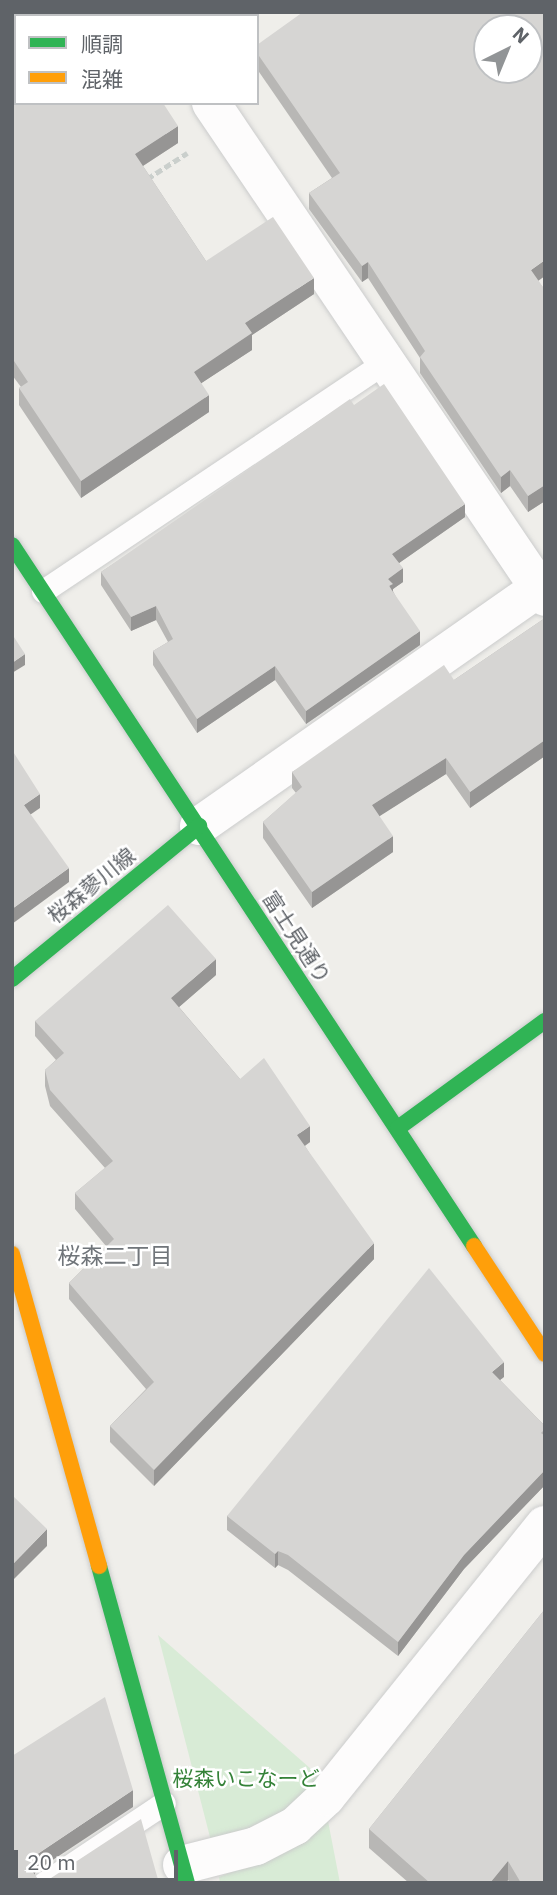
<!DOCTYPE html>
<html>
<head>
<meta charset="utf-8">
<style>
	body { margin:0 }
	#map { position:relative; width:557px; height:1895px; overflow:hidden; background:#efeeea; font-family:"IBM Plex Sans","Noto Sans JP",sans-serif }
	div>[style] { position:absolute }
	.green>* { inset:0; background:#d8ebd6 }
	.path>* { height:4.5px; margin-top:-2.25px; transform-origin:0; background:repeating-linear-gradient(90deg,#cacfcc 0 7px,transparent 0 10.5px) }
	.roads { filter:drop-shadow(0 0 2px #cbcccc) drop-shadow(0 0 2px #cbcccc) }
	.lane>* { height:23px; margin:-11.5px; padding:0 11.5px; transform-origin:11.5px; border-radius:11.5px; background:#fdfcfc }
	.street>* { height:38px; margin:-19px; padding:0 19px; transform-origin:19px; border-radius:19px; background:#fdfcfc }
	.fast>* { height:16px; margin:-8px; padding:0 8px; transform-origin:8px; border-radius:8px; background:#30b455 }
	.slow>* { height:16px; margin:-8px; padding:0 8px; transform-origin:8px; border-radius:8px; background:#ff9f0a }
	.wall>* { inset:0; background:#b8b7b5 }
	.shaded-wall>* { inset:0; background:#969594 }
	.building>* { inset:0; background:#d6d5d3 }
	span { translate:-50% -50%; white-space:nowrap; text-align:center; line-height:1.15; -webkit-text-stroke:5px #fff; paint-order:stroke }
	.street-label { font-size:21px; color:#5f6368 }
	.park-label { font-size:21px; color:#348238 }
	.neighbourhood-label { font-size:23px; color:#70757a }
	.frame { position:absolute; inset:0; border:14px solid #5f6368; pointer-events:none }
	.legend { position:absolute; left:14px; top:14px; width:245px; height:91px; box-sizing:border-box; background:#fff; border:2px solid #bfc1c3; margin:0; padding:9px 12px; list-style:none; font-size:21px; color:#5f6368 }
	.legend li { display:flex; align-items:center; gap:14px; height:35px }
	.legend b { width:35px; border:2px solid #bfc1c3 }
	.north { position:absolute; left:473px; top:14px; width:70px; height:70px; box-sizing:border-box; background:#fff; border:2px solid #bfc1c3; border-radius:50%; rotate:43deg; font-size:19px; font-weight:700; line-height:28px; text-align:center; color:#5f6368 }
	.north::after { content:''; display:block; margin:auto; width:24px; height:32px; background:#919496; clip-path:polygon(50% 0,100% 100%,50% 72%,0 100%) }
	.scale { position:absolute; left:14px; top:1850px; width:164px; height:32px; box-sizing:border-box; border:4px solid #5f6368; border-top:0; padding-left:9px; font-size:21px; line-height:24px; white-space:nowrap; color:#5f6368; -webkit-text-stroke:5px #fff; paint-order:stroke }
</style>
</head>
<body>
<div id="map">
	<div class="green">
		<div style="clip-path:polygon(158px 1635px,319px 1776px,290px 1809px,272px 1821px,211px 1841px)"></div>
		<div style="clip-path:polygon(328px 1821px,340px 1883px,220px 1883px,219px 1877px,295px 1845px)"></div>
	</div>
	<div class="path">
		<div style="left:147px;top:179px;width:48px;rotate:-33deg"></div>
	</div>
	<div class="roads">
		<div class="lane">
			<div style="left:43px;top:591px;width:412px;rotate:-33.8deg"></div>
			<div style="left:44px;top:1883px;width:144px;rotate:-33.7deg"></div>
		</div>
		<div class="street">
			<div style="left:149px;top:12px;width:4px;rotate:63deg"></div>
			<div style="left:211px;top:103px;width:596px;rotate:55.94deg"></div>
			<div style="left:199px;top:826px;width:422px;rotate:-35deg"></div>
			<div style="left:182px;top:1865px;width:76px;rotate:-14.4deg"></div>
			<div style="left:256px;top:1846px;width:44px;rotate:-27.1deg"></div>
			<div style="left:295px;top:1826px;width:42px;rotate:-43.1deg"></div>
			<div style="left:326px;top:1797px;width:349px;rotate:-51.2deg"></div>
		</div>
		<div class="fast">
			<div style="left:12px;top:545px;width:840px;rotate:56.61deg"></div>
			<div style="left:12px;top:979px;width:242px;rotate:-39.3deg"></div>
			<div style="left:398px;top:1128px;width:182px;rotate:-36.1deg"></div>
			<div style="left:99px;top:1566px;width:329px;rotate:74.5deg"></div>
		</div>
		<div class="slow">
			<div style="left:474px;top:1246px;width:129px;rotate:56.7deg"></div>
			<div style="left:12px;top:1254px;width:324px;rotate:74.4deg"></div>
		</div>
	</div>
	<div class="wall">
		<div style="clip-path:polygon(12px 14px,178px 143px,143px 166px,206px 261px,314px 294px,252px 335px,252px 350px,201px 383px,209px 412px,81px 498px,19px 405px,19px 388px,21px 387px,12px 375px)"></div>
		<div style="clip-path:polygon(257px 45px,538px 281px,545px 290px,545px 501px,528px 512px,510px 486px,501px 493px,420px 373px,420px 358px,368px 278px,362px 282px,309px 209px,309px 193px,332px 178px,257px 69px)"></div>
		<div style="clip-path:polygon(354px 405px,465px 517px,399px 563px,403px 582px,393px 589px,393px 591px,420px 645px,306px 724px,275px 680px,197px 733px,153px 665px,153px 651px,168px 642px,156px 620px,131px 631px,101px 585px,101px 572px)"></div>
		<div style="clip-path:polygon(545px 618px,545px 756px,470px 808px,446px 774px,379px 816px,393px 852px,312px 908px,263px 838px,263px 822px,296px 793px,292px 788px,292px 772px,454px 680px)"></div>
		<div style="clip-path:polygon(216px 975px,179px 1007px,240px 1079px,310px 1142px,305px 1146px,374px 1259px,154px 1486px,110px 1442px,110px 1426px,146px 1389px,69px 1299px,69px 1283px,106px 1246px,75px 1209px,75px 1193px,105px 1168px,50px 1106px,45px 1086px,45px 1070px,56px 1060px,35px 1036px,35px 1021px)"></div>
		<div style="clip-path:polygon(504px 1377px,500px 1380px,545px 1426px,545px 1485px,464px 1569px,398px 1656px,288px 1570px,278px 1565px,275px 1568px,227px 1530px,227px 1516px)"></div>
		<div style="clip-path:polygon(545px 1609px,545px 1883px,510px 1883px,508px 1880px,506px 1883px,409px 1883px,369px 1848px,369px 1829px)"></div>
	</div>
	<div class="shaded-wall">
		<div style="clip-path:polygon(178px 126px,178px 143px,135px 171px,135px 154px)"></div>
		<div style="clip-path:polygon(545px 260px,545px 276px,531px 286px,531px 270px)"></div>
		<div style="clip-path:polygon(368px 262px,368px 278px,362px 282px,362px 266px)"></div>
		<div style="clip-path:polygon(314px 278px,314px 294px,252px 335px,252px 350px,194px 388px,194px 372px,245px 323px)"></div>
		<div style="clip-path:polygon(209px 395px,209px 412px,81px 498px,81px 481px)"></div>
		<div style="clip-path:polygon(510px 470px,510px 486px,501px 493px,501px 477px)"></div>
		<div style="clip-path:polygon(545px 485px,545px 501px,528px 512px,528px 496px)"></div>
		<div style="clip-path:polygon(465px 504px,465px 517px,392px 568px,392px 554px)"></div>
		<div style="clip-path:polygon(403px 568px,403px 582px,393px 589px,393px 598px,388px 579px)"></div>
		<div style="clip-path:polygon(156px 606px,156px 620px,131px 631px,131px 617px)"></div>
		<div style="clip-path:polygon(420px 631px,420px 645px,306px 724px,306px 711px)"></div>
		<div style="clip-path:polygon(25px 654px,25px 665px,12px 673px,12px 663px)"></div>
		<div style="clip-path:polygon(275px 666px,275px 680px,197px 733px,197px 719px)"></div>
		<div style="clip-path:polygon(545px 740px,545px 756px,470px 808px,470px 792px)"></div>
		<div style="clip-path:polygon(446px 758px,446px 774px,372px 821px,372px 805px)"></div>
		<div style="clip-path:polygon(40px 794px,40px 808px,24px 819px,24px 805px)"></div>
		<div style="clip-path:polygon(393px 836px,393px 852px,312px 908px,312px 892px)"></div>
		<div style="clip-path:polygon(69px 868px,69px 882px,12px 924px,12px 909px)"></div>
		<div style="clip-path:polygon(216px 959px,216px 975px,171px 1014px,171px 998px)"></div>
		<div style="clip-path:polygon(310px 1126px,310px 1142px,297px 1151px,297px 1135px)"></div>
		<div style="clip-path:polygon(374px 1243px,374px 1259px,154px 1486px,154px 1470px)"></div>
		<div style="clip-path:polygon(504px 1362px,504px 1377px,492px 1386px,492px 1372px)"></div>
		<div style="clip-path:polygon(545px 1470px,545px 1485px,464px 1569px,398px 1656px,398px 1642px,464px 1555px)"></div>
		<div style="clip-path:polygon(47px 1529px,47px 1546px,12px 1581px,12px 1565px)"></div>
		<div style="clip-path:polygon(278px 1551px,278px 1565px,275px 1568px,275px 1554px)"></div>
		<div style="clip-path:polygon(133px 1790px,133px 1807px,36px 1871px,31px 1883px,30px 1868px,36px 1855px)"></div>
		<div style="clip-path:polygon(508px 1861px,508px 1880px,506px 1883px,490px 1883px)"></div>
	</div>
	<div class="building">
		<div style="clip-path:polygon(15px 12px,102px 12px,104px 16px,16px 16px,16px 103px,163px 103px,178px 126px,135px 154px,206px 261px,273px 217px,314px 278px,245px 323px,252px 333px,194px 372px,209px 395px,81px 481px,19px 388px,28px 382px,12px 358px,12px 14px)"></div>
		<div style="clip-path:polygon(evenodd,303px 12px,545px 12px,545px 260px,531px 270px,545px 290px,545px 485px,528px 496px,510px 470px,501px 477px,420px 357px,425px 351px,368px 262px,362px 266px,309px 193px,340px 173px,257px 53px,257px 45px,303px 12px,487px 28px,529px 28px,529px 70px,487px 70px,487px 28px)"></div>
		<div style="clip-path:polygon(384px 384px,465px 504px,392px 554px,403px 568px,388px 579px,393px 584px,389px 586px,420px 631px,306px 711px,275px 666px,197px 719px,153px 651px,173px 639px,156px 606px,131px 617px,101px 572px,350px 399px,354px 405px)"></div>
		<div style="clip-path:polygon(545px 618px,545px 740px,470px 792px,446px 758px,372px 805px,393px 836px,312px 892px,263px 822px,302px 787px,292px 772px,444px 665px,454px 680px)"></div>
		<div style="clip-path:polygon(12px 634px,25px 654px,12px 663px)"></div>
		<div style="clip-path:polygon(12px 750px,40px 794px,24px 805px,69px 868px,12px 909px)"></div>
		<div style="clip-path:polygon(168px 905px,216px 959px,171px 998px,240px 1079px,264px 1058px,310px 1126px,297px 1135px,374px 1243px,154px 1470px,110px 1426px,154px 1382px,69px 1283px,114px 1239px,75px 1193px,113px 1161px,50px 1090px,45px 1070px,64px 1053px,35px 1021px)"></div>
		<div style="clip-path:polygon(429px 1268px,504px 1362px,492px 1372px,545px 1426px,545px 1429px,541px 1433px,545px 1436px,545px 1470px,464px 1555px,398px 1642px,288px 1555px,278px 1551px,275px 1554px,227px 1516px)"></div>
		<div style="clip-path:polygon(12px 1495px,47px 1529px,12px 1565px)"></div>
		<div style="clip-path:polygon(545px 1609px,545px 1883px,521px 1883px,508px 1861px,490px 1883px,430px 1883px,369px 1829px)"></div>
		<div style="clip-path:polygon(105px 1697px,133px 1790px,36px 1855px,30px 1868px,38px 1879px,51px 1878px,141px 1819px,159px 1883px,12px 1883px,12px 1756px)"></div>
	</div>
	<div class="street-label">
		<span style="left:91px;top:885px;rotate:-39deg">桜森蓼川線</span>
		<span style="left:297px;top:937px;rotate:57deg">富士見通り</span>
	</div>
	<div class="park-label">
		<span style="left:246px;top:1778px">桜森いこなーど</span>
	</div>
	<div class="neighbourhood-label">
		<span style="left:115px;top:1255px">桜森二丁目</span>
	</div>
	<div class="frame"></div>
	<ul class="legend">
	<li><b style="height:9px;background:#30b455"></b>順調</li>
	<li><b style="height:9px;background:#ff9f0a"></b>混雑</li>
	</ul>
	<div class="north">N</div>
	<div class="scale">20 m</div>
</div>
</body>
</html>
